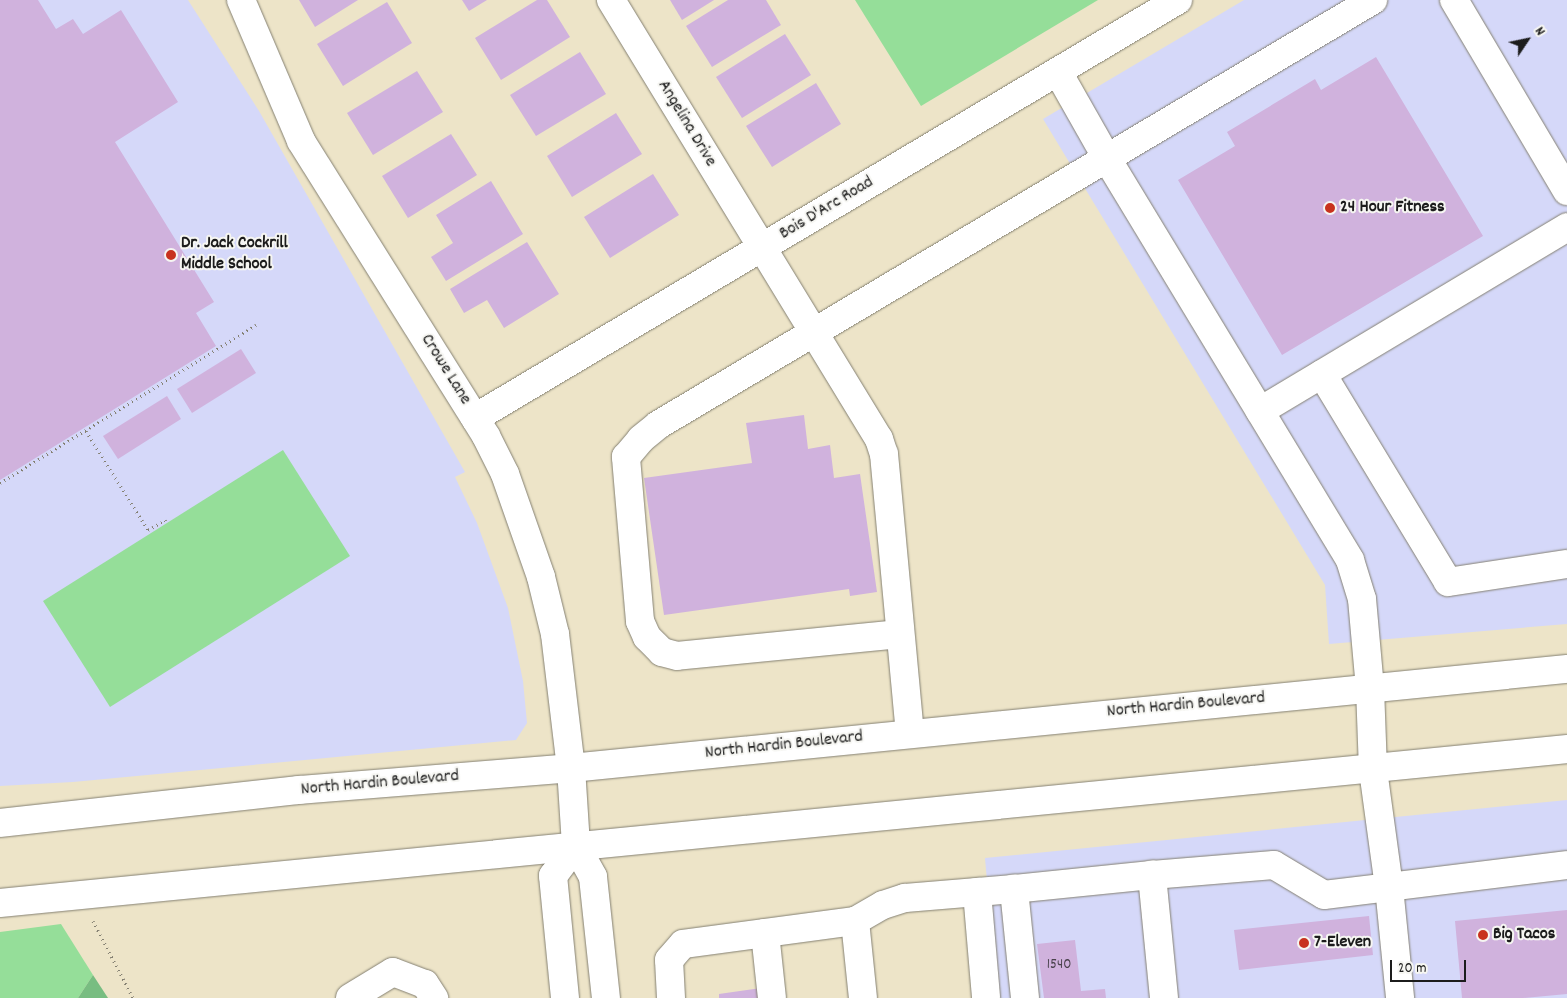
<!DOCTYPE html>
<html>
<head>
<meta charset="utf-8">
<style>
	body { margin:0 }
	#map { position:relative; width:1567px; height:998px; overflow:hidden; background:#ede4c8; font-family:Dekko,sans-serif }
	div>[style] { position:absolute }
	.built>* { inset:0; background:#d5d8f9 }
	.green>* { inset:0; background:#95de99 }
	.forest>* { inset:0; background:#78bd81 }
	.building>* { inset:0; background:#d0b2dd }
	.path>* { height:3px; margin-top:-1.5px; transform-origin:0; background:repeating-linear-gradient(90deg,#848072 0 1px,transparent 0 5px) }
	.roads { filter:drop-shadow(0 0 1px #848072) drop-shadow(0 0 1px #848072) }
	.minor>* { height:28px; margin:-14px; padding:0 14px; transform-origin:14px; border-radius:14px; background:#fff }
	.major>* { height:28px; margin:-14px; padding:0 14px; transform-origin:14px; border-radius:14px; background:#fff }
	.dots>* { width:14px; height:14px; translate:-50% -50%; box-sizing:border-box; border:2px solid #f6f6f2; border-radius:50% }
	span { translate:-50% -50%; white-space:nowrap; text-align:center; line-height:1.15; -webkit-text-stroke:4px #f6f6f2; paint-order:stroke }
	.number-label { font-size:15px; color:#49424c }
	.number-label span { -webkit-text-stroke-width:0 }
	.street-label { font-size:18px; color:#1c1c1c }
	.poi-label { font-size:18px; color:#1c1c1c; font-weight:700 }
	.left { translate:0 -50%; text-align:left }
	.north { position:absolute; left:1502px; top:15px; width:50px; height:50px; -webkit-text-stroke:4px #f6f6f2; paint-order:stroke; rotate:56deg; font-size:14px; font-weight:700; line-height:20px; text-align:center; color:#1c1c1c }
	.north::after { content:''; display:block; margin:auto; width:18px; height:22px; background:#1c1c1c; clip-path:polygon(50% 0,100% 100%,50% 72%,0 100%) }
	.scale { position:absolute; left:1390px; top:960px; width:76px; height:22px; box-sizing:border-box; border:2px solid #1c1c1c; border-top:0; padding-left:6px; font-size:15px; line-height:18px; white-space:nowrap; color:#1c1c1c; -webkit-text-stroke:4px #f6f6f2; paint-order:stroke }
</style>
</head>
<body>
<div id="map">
	<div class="built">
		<div style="clip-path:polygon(0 0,188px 0,259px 111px,465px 472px,455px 477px,477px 523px,508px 608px,523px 681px,527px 723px,516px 740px,73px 782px,0 786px)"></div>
		<div style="clip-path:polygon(1244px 0,1567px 0,1567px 624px,1329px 644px,1325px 585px,1043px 119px)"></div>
		<div style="clip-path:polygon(1567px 800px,1567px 998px,997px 998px,985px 858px)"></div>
	</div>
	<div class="green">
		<div style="clip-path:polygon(855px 0,1098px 0,921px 106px)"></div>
		<div style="clip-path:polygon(283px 450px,350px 556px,110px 707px,43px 601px)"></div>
		<div style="clip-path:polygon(61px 924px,93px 975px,78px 998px,0 998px,0 932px)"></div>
	</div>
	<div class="forest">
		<div style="clip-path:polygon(93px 975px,108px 998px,78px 998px)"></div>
	</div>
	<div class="building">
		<div style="clip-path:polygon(0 0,38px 0,56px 29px,73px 19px,83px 34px,121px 10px,178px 102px,115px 142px,214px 302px,196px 313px,216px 346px,0 480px)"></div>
		<div style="clip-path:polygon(299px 0,358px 0,315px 27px)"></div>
		<div style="clip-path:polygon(462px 0,487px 0,469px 11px)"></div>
		<div style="clip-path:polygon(537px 0,547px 0,570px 37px,501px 80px,475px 38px)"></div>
		<div style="clip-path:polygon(670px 0,714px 0,682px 20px)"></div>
		<div style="clip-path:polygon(728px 0,766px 0,781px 25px,712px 67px,686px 26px)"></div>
		<div style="clip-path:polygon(387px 2px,412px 43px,343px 86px,317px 44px)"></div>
		<div style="clip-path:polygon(785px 34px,811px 75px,742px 118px,716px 77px)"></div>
		<div style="clip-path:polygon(580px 52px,606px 94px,536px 136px,510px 95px)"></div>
		<div style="clip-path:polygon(1376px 57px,1483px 236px,1282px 355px,1178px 180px,1235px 146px,1227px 132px,1315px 79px,1321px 90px)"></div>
		<div style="clip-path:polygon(417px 71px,443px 112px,373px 155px,347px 113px)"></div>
		<div style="clip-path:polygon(816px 83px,841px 124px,772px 167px,746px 126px)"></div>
		<div style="clip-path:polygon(616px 113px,642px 154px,572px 197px,547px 156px)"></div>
		<div style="clip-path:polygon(451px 134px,477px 175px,408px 218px,382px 176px)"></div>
		<div style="clip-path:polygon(653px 174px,679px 215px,610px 258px,584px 217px)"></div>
		<div style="clip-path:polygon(491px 181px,523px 234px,446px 281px,431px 257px,453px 243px,436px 215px)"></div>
		<div style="clip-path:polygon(527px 242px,559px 294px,504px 328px,487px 300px,464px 313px,450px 289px)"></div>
		<div style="clip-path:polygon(241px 349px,256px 373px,192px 413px,177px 389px)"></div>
		<div style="clip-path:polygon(167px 396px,181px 419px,118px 459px,103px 436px)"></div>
		<div style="clip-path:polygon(804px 415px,808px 449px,830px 445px,834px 478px,860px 474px,877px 592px,850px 596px,849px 589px,664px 615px,644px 478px,752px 463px,746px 423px)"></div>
		<div style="clip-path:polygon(1567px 910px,1567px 994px,1523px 998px,1462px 998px,1455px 921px)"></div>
		<div style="clip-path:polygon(1369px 916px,1373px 955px,1239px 970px,1234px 930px)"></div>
		<div style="clip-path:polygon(1075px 940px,1081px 991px,1105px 989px,1106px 998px,1044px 998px,1037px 944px)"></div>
		<div style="clip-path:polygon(761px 988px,762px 998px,719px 998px,719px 994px)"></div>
	</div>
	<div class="path">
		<div style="left:86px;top:431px;width:117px;rotate:57.9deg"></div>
		<div style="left:148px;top:530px;width:20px;rotate:-30deg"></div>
		<div style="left:165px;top:520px;width:4px;rotate:56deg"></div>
		<div style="left:0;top:483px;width:301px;rotate:-31.7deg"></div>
		<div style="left:93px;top:921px;width:87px;rotate:62.5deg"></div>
	</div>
	<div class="roads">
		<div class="minor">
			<div style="left:241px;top:0;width:153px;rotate:66.9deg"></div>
			<div style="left:301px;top:141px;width:348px;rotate:57.9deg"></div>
			<div style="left:486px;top:436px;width:42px;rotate:63.4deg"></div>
			<div style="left:505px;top:474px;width:109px;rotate:70.7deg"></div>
			<div style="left:541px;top:577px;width:59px;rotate:76.2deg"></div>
			<div style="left:555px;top:634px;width:135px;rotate:83.2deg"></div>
			<div style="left:611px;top:0;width:514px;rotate:58.6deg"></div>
			<div style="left:879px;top:439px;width:16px;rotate:72deg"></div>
			<div style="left:884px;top:454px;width:280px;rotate:84.7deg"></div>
			<div style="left:1454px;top:0;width:222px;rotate:59.4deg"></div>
			<div style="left:1058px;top:72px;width:98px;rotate:60.5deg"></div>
			<div style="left:1106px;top:157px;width:471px;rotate:58.8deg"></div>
			<div style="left:1350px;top:560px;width:41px;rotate:72.9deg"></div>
			<div style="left:1362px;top:599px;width:89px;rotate:84.9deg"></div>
			<div style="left:1322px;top:374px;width:243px;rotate:58.8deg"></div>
			<div style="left:1448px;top:582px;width:120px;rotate:-8.6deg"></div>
			<div style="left:1260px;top:411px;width:358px;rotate:-30.9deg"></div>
			<div style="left:475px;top:418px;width:818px;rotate:-30.74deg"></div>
			<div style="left:900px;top:634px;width:224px;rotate:174.4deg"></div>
			<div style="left:677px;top:656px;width:16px;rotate:-165deg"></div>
			<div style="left:662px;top:652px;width:21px;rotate:-135deg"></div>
			<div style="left:647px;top:637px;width:17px;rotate:-114deg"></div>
			<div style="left:640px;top:621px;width:165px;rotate:-94.9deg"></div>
			<div style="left:626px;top:457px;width:23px;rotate:-50deg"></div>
			<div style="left:641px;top:439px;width:22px;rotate:-39deg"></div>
			<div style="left:658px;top:425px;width:832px;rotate:-30.73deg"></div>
			<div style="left:1373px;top:770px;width:118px;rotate:82.2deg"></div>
			<div style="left:1389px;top:887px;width:179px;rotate:-7deg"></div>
			<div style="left:977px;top:892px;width:106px;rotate:85.1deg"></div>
			<div style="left:855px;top:921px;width:32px;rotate:-30deg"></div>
			<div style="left:883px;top:905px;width:23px;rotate:-18deg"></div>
			<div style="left:905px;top:898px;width:109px;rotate:-4.7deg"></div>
			<div style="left:765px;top:933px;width:65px;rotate:83.9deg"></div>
			<div style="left:350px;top:998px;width:50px;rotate:-31.2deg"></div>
			<div style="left:393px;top:972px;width:34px;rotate:21deg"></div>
			<div style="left:425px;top:984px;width:17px;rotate:57deg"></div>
			<div style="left:565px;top:998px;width:123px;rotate:-95.6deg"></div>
			<div style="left:553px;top:876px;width:38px;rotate:-53deg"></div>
			<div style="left:576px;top:846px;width:35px;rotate:61deg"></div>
			<div style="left:593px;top:877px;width:122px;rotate:83.9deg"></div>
			<div style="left:671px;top:998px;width:38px;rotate:-93deg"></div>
			<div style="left:669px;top:960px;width:21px;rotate:-49deg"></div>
			<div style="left:683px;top:944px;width:174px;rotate:-7.6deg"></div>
			<div style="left:855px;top:921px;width:77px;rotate:84.1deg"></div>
			<div style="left:1025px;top:998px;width:110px;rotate:-95.8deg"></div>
			<div style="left:1014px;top:889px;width:139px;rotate:-5.8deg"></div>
			<div style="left:1164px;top:998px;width:124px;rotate:-95.6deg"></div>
			<div style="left:1152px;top:875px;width:122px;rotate:-4.7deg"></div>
			<div style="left:1274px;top:865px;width:58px;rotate:31deg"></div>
			<div style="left:1324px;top:895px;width:65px;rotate:-7deg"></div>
			<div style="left:1389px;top:887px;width:112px;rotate:84.3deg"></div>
		</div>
		<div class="major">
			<div style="left:1370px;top:688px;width:82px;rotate:87.9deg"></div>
			<div style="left:571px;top:768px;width:78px;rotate:86.3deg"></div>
			<div style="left:0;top:823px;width:301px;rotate:-6.3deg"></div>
			<div style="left:299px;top:790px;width:273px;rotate:-4.6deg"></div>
			<div style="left:571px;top:768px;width:1001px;rotate:-5.68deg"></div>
			<div style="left:0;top:903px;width:1575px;rotate:-5.61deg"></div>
		</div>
	</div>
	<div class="dots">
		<div style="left:1330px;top:208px;background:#c8321e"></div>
		<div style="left:171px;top:255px;background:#c8321e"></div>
		<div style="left:1483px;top:935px;background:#c8321e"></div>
		<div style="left:1304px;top:943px;background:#c8321e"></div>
	</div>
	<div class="number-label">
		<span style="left:1059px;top:966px">1540</span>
	</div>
	<div class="street-label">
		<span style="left:686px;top:124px;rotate:59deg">Angelina Drive</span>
		<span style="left:827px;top:209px;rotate:-31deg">Bois D'Arc Road</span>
		<span style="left:445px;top:370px;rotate:58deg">Crowe Lane</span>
		<span style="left:1186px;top:706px;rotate:-5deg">North Hardin Boulevard</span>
		<span style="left:784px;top:746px;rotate:-6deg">North Hardin Boulevard</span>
		<span style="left:380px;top:784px;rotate:-5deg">North Hardin Boulevard</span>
	</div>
	<div class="poi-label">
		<span class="left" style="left:1340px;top:208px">24 Hour Fitness</span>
		<span class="left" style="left:181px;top:255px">Dr. Jack Cockrill<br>Middle School</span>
		<span class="left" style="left:1493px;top:935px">Big Tacos</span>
		<span class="left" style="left:1314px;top:943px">7-Eleven</span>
	</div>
	<div class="north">N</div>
	<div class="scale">20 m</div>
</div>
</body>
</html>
